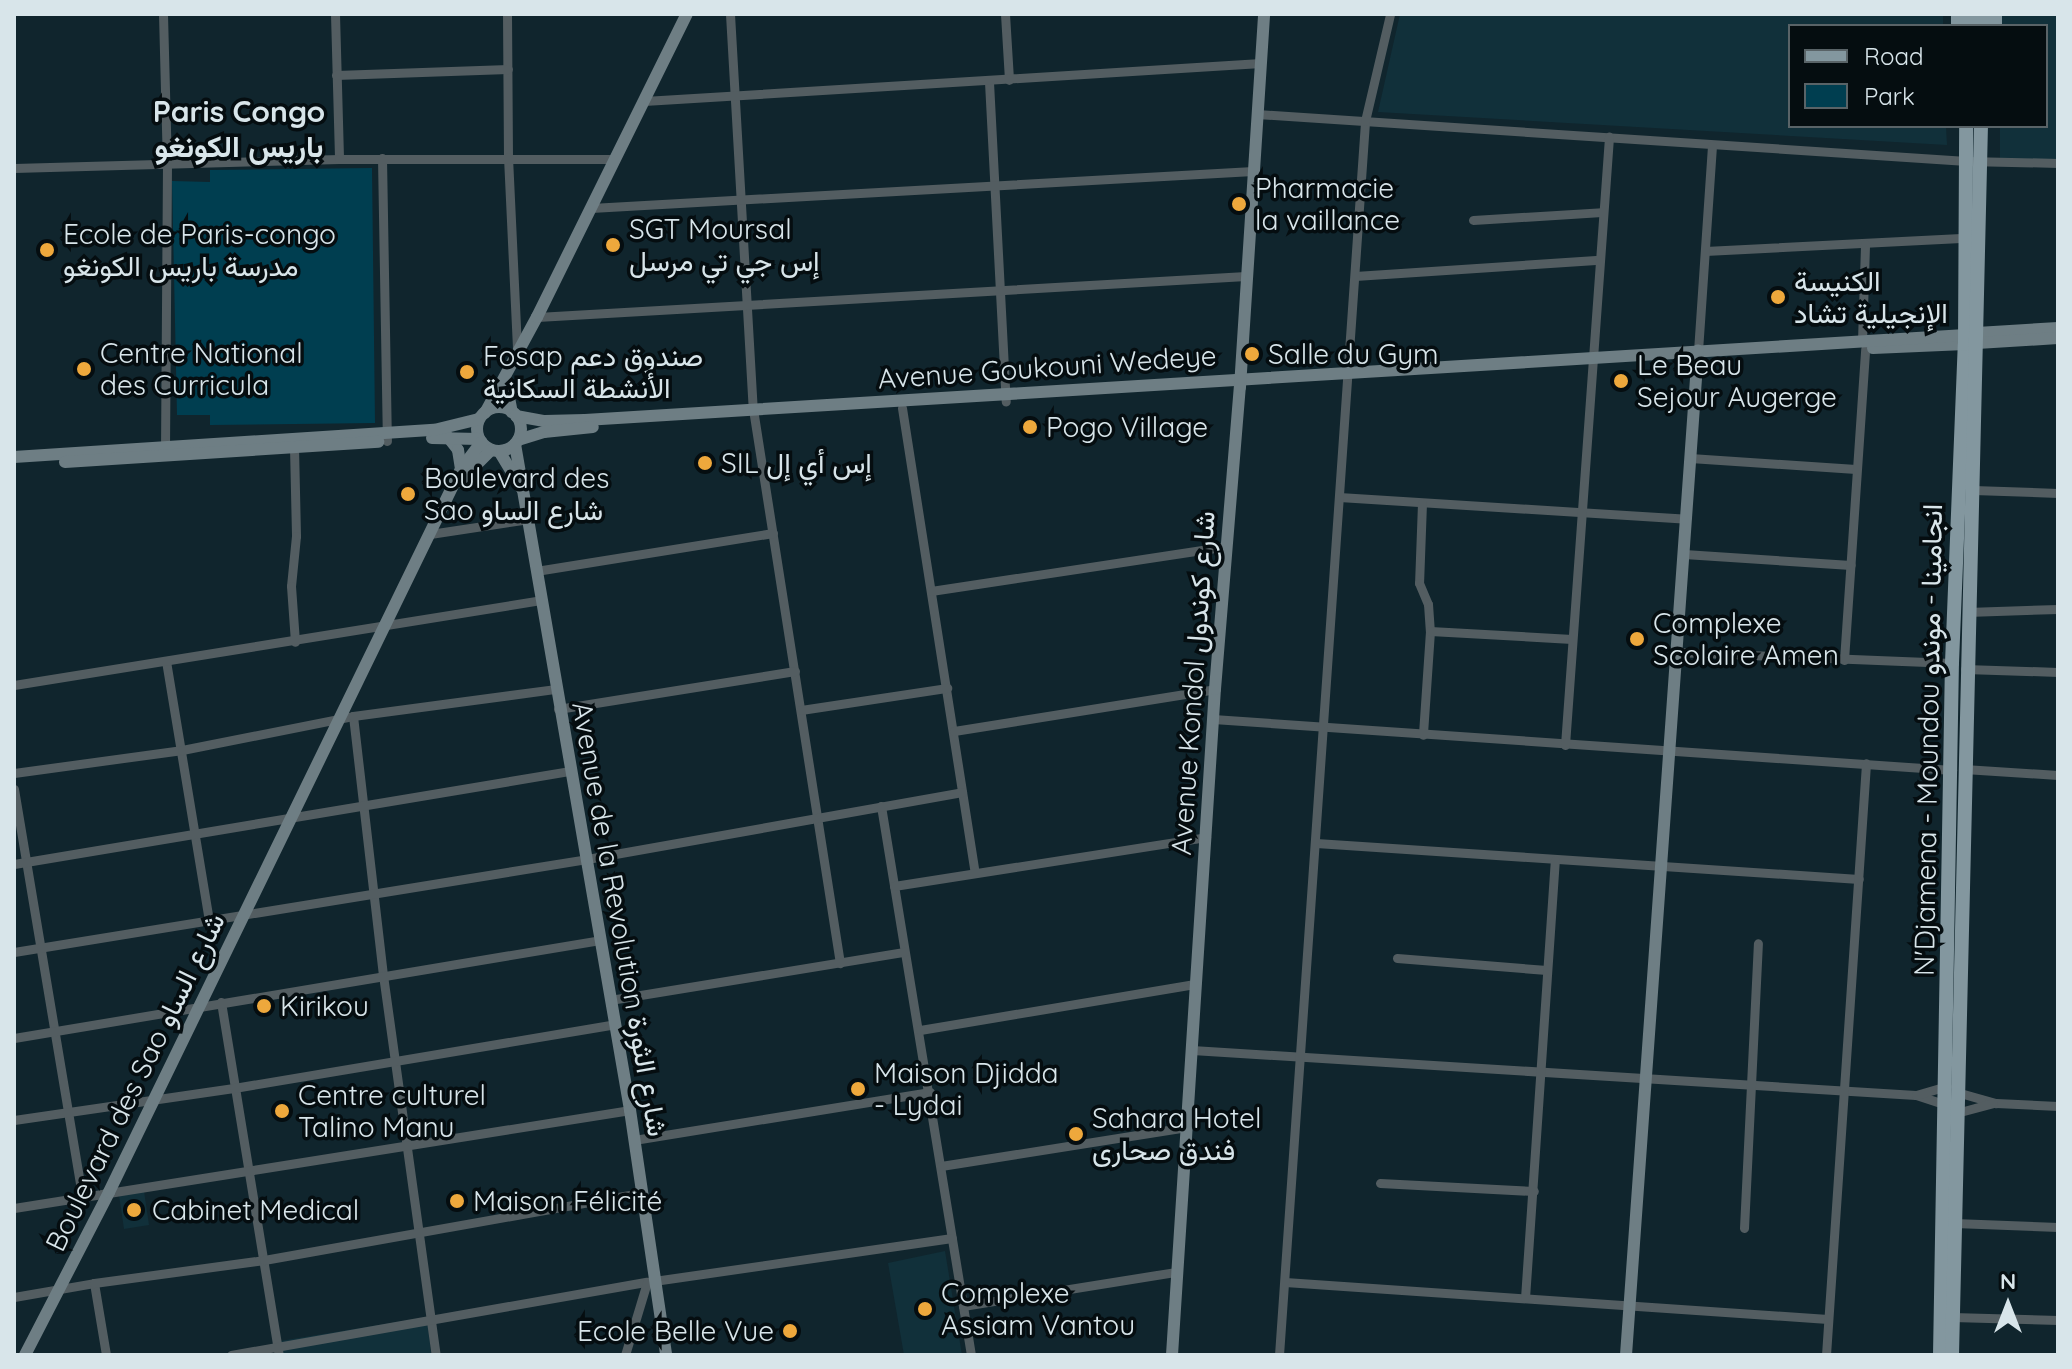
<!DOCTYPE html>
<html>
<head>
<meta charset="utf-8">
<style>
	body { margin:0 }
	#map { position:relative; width:2072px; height:1369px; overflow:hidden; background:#10252d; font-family:Quicksand,Vazirmatn,sans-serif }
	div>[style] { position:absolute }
	.built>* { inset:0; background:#11303a }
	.green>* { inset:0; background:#003e50 }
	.street>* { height:9px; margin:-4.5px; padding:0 4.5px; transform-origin:4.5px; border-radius:4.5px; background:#535d61 }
	.secondary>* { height:12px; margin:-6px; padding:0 6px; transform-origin:6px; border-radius:6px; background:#6e7e84 }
	.secondary>.ring { margin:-6px; padding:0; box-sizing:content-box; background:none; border:12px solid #6e7e84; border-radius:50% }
	.primary>* { height:14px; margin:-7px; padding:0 7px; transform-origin:7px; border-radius:7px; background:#83979f }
	.dots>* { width:22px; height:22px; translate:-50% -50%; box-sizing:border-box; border:4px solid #050d10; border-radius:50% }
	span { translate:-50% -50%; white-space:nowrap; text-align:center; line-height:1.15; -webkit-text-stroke:7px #050d10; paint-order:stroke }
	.poi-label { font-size:28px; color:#d8e5ea }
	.left { translate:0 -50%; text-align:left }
	.right { translate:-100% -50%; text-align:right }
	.street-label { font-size:28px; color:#d8e5ea }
	.neighbourhood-label { font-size:30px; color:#d8e5ea; font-weight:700 }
	.frame { position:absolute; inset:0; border:16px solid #d8e5ea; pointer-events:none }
	.legend { position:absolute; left:1788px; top:24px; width:260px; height:104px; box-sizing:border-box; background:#050d10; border:2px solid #596367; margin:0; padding:10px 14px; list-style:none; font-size:24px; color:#d8e5ea }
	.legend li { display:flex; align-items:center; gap:16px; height:40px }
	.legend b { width:40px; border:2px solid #596367 }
	.north { position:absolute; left:1968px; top:1265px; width:80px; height:80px; -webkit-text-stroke:6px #050d10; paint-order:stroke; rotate:0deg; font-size:22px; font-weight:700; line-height:32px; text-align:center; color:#d8e5ea }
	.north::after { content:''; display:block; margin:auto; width:28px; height:36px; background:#d8e5ea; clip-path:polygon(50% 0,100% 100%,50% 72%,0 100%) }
</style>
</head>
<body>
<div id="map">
	<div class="built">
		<div style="clip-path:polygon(1400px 14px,1943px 14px,1943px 26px,1790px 26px,1790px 126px,1946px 126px,1947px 145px,1378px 112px)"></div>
		<div style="clip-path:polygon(1995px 14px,2058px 14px,2058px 163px,2000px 159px,2000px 126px,2046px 126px,2046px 26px,1996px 26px)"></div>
		<div style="clip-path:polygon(144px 1191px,149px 1225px,124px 1229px,119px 1195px)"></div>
		<div style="clip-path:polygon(945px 1251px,962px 1355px,904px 1355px,888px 1263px)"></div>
		<div style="clip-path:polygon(428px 1317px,431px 1355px,281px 1355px,280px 1341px)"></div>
	</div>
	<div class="green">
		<div style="clip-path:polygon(372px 168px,375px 423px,210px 425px,210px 415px,177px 415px,172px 181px,210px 182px,210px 170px)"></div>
	</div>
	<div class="street">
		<div style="left:163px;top:14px;width:150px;rotate:88.5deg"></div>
		<div style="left:167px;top:164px;width:282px;rotate:90.4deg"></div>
		<div style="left:335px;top:14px;width:145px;rotate:88.4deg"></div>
		<div style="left:507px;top:14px;width:143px;rotate:89.6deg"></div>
		<div style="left:508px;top:157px;width:193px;rotate:87.3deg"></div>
		<div style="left:730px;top:14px;width:396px;rotate:86.7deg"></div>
		<div style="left:753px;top:409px;width:561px;rotate:81.08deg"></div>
		<div style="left:1005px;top:14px;width:66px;rotate:86.5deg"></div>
		<div style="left:336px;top:75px;width:172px;rotate:-2deg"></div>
		<div style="left:989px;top:82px;width:320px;rotate:87deg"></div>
		<div style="left:644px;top:101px;width:618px;rotate:-3.52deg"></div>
		<div style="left:1257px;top:114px;width:711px;rotate:3.79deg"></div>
		<div style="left:1966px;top:161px;width:92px;rotate:1.2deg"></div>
		<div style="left:382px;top:158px;width:283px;rotate:89deg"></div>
		<div style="left:14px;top:168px;width:325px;rotate:-1.6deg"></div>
		<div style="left:339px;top:159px;width:276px"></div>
		<div style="left:591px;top:208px;width:663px;rotate:-3.2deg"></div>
		<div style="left:1473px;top:220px;width:129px;rotate:-3.5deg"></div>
		<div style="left:1705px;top:251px;width:261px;rotate:-2.9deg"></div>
		<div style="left:1355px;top:276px;width:245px;rotate:-3.8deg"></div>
		<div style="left:537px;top:317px;width:710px;rotate:-3.31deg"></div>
		<div style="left:1862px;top:341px;width:97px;rotate:-88.2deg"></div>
		<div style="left:1698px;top:351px;width:206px;rotate:-86.1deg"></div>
		<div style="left:902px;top:408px;width:470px;rotate:81.1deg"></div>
		<div style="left:294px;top:447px;width:89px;rotate:88.7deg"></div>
		<div style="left:296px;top:536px;width:50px;rotate:95.7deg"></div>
		<div style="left:291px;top:586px;width:56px;rotate:85.9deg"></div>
		<div style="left:1690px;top:458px;width:166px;rotate:3.8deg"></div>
		<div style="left:1973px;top:490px;width:85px;rotate:2deg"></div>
		<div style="left:1339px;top:497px;width:348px;rotate:3.6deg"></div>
		<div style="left:1422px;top:503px;width:80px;rotate:92.1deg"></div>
		<div style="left:1419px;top:583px;width:23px;rotate:67deg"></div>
		<div style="left:1428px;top:604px;width:27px;rotate:86deg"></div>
		<div style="left:1430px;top:631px;width:104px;rotate:93.9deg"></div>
		<div style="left:430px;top:534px;width:100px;rotate:-8.6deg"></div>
		<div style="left:1684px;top:554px;width:167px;rotate:3.8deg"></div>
		<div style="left:536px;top:571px;width:240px;rotate:-9.1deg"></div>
		<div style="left:931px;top:591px;width:299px;rotate:-8.6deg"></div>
		<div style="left:1967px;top:612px;width:91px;rotate:-1.9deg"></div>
		<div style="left:1430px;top:631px;width:142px;rotate:3.2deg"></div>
		<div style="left:1676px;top:652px;width:276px;rotate:2.3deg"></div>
		<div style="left:1844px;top:660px;width:312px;rotate:-86.1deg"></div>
		<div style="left:166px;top:661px;width:263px;rotate:80.6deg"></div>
		<div style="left:1965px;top:669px;width:93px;rotate:1.8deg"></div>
		<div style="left:14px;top:685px;width:535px;rotate:-9.15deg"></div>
		<div style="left:558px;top:709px;width:240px;rotate:-9.1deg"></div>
		<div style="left:801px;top:710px;width:148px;rotate:-8.6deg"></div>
		<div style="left:353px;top:716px;width:261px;rotate:83.4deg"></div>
		<div style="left:383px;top:975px;width:384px;rotate:82.1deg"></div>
		<div style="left:1213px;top:719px;width:741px;rotate:3.95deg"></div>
		<div style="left:954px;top:731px;width:264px;rotate:-9.1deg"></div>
		<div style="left:1565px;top:745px;width:610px;rotate:-85.86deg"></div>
		<div style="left:1964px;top:769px;width:94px;rotate:3.7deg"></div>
		<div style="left:14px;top:773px;width:170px;rotate:-7.8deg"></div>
		<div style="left:182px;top:750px;width:174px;rotate:-11.2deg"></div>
		<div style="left:353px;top:716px;width:205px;rotate:-7.6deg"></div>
		<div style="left:14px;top:789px;width:414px;rotate:80.5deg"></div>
		<div style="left:881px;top:806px;width:556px;rotate:80.69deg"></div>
		<div style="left:1316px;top:843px;width:544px;rotate:3.79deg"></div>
		<div style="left:14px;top:864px;width:564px;rotate:-9.5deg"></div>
		<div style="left:894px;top:886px;width:316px;rotate:-8.9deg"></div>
		<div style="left:14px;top:952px;width:580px;rotate:-9.22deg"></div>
		<div style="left:587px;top:859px;width:381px;rotate:-10.1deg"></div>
		<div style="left:1397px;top:958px;width:150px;rotate:4.6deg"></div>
		<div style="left:610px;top:1000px;width:298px;rotate:-9.3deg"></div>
		<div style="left:221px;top:1002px;width:358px;rotate:80.7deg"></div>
		<div style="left:920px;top:1030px;width:280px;rotate:-9.5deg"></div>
		<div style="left:14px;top:1038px;width:594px;rotate:-9.49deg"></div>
		<div style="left:1192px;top:1050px;width:725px;rotate:3.56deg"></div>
		<div style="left:1916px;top:1095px;width:32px;rotate:18deg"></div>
		<div style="left:1960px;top:1093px;width:37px;rotate:16deg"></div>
		<div style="left:1996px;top:1103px;width:62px;rotate:2.8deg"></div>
		<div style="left:1916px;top:1095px;width:32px;rotate:-16deg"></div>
		<div style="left:1960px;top:1112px;width:34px;rotate:-15deg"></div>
		<div style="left:14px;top:1120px;width:222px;rotate:-8.3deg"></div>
		<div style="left:234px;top:1088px;width:386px;rotate:-9.5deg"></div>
		<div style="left:634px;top:1140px;width:300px;rotate:-9.2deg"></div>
		<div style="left:941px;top:1166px;width:249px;rotate:-9deg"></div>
		<div style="left:1380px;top:1183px;width:154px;rotate:3deg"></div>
		<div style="left:14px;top:1208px;width:624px;rotate:-9.04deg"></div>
		<div style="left:1954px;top:1223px;width:104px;rotate:2.2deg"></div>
		<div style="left:1744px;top:1228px;width:285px;rotate:-87.2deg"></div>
		<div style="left:1285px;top:1282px;width:544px;rotate:3.9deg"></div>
		<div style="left:94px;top:1283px;width:73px;rotate:80.5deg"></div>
		<div style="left:14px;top:1297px;width:81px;rotate:-9.9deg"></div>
		<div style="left:94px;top:1283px;width:172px;rotate:-7.7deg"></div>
		<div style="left:264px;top:1260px;width:384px;rotate:-10.1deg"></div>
		<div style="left:1525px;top:1298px;width:439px;rotate:-86.1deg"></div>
		<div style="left:963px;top:1306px;width:216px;rotate:-9.1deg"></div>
		<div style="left:1952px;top:1317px;width:106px;rotate:1.6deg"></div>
		<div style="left:231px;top:1355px;width:422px;rotate:-10deg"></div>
		<div style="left:647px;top:1282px;width:308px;rotate:-8.2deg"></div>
		<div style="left:625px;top:1355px;width:76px;rotate:-73.2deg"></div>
		<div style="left:1279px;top:1355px;width:1237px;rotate:-86.01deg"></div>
		<div style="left:1365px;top:121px;width:110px;rotate:-76.8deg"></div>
		<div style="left:1826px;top:1355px;width:593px;rotate:-86.13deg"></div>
	</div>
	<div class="secondary">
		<div style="left:1977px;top:333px;width:81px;rotate:-3.5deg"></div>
		<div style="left:1977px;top:343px;width:81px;rotate:-3.5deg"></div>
		<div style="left:1873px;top:348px;width:92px;rotate:-2.5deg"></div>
		<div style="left:505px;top:377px;width:36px;rotate:79deg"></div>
		<div class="ring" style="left:477px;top:407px;width:32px;height:32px"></div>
		<div style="left:485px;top:413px;width:109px;rotate:-61.6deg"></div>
		<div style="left:537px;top:317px;width:338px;rotate:-63.7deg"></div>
		<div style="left:516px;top:416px;width:29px;rotate:10deg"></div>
		<div style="left:545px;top:421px;width:40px;rotate:-1.4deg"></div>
		<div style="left:585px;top:420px;width:1383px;rotate:-3.52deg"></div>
		<div style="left:448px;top:437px;width:16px;rotate:52deg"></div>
		<div style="left:458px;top:450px;width:19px;rotate:81deg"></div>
		<div style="left:432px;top:438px;width:47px;rotate:1.2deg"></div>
		<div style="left:518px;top:440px;width:27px;rotate:-17deg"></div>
		<div style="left:544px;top:432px;width:49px;rotate:-5.8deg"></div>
		<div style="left:515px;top:444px;width:676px;rotate:80.2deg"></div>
		<div style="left:630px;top:1110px;width:248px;rotate:81.6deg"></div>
		<div style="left:499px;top:451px;width:44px;rotate:58.8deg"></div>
		<div style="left:14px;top:457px;width:421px;rotate:-3.7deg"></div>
		<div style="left:434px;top:430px;width:46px;rotate:-13.7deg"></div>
		<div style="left:65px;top:462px;width:314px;rotate:-3.7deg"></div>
		<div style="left:459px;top:482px;width:45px;rotate:-45deg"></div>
		<div style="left:25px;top:1355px;width:183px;rotate:-62.7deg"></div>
		<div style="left:109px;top:1192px;width:804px;rotate:-64.04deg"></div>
		<div style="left:461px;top:469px;width:34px;rotate:-53deg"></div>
		<div style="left:1172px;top:1355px;width:667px;rotate:-86.31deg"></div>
		<div style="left:1215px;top:689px;width:303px;rotate:-85.3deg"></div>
		<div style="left:1240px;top:387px;width:374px;rotate:-86.3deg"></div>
		<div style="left:1626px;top:1355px;width:1007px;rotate:-85.9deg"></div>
	</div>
	<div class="primary">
		<div style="left:1958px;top:26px;width:12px;rotate:-90deg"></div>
		<div style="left:1969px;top:26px;width:12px;rotate:-90deg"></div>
		<div style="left:1982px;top:26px;width:12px;rotate:-90deg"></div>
		<div style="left:1995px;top:26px;width:12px;rotate:-90deg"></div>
		<div style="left:1940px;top:1355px;width:692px;rotate:-89.01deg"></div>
		<div style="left:1952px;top:663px;width:319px;rotate:-87.7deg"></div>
		<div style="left:1965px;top:344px;width:218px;rotate:-89.7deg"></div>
		<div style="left:1952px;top:1355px;width:1229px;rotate:-88.65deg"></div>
	</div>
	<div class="dots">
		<div style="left:1239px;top:204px;background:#eea83c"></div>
		<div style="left:613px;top:245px;background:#eea83c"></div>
		<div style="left:47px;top:250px;background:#eea83c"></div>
		<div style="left:1778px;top:297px;background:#eea83c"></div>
		<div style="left:1252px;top:354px;background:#eea83c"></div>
		<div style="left:84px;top:369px;background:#eea83c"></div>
		<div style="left:467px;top:372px;background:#eea83c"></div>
		<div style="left:1621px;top:381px;background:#eea83c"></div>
		<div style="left:1030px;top:427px;background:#eea83c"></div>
		<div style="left:705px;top:463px;background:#eea83c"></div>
		<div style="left:408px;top:494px;background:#eea83c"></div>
		<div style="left:1637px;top:639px;background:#eea83c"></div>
		<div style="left:264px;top:1006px;background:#eea83c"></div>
		<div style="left:858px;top:1089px;background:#eea83c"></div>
		<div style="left:282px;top:1111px;background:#eea83c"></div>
		<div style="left:1076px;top:1134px;background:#eea83c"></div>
		<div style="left:457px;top:1201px;background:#eea83c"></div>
		<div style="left:134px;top:1210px;background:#eea83c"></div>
		<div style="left:925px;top:1309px;background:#eea83c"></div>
		<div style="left:790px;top:1331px;background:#eea83c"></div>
	</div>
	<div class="poi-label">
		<span class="left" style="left:1255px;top:204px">Pharmacie<br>la vaillance</span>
		<span class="left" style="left:629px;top:245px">SGT Moursal<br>إس جي تي مرسل</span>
		<span class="left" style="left:63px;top:250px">Ecole de Paris-congo<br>مدرسة باريس الكونغو</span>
		<span class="left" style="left:1794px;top:297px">الكنيسة<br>الإنجيلية تشاد</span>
		<span class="left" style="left:100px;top:369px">Centre National<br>des Curricula</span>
		<span class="left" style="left:1268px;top:354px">Salle du Gym</span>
		<span class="left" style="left:483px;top:372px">Fosap صندوق دعم<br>الأنشطة السكانية</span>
		<span class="left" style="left:1637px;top:381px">Le Beau<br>Sejour Augerge</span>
		<span class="left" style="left:1046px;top:427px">Pogo Village</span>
		<span class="left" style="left:721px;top:463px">SIL إس أي إل</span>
		<span class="left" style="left:424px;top:494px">Boulevard des<br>Sao شارع الساو</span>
		<span class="left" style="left:1653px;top:639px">Complexe<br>Scolaire Amen</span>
		<span class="left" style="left:280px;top:1006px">Kirikou</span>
		<span class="left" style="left:874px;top:1089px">Maison Djidda<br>- Lydai</span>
		<span class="left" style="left:298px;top:1111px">Centre culturel<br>Talino Manu</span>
		<span class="left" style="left:1092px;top:1134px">Sahara Hotel<br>فندق صحارى</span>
		<span class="left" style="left:473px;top:1201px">Maison Félicité</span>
		<span class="left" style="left:152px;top:1210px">Cabinet Medical</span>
		<span class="left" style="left:941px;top:1309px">Complexe<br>Assiam Vantou</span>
		<span class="right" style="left:774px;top:1331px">Ecole Belle Vue</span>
	</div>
	<div class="street-label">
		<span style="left:1047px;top:367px;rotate:-4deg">Avenue Goukouni Wedeye</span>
		<span style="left:1193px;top:683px;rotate:-86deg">Avenue Kondol شارع كوندول</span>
		<span style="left:1928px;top:740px;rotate:-89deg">N'Djamena - Moundou انجامينا - موندو</span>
		<span style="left:620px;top:919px;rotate:80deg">Avenue de la Revolution شارع الثورة</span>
		<span style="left:135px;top:1082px;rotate:-64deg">Boulevard des Sao شارع الساو</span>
	</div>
	<div class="neighbourhood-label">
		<span style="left:239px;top:128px">Paris Congo<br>باريس الكونغو</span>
	</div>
	<div class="frame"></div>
	<ul class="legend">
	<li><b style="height:10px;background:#83979f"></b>Road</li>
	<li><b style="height:22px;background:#003e50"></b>Park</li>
	</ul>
	<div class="north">N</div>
</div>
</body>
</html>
